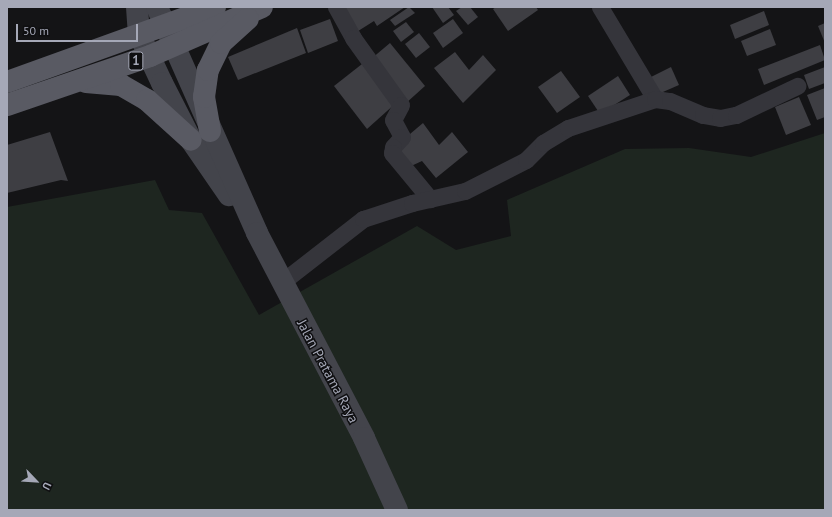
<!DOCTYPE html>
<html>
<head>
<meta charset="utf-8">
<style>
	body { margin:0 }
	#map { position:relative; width:832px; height:517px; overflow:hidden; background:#141416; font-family:"PT Sans",sans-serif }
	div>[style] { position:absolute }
	.green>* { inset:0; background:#1e2620 }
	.building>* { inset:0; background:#3e3e43 }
	.minor>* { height:17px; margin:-8.5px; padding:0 8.5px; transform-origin:8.5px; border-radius:8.5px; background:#35353b }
	.secondary>* { height:22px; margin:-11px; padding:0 11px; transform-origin:11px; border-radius:11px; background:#43444b }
	.trunk>* { height:22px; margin:-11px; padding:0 11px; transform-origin:11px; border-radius:11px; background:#595a63 }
	span { translate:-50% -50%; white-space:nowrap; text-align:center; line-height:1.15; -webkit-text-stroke:3px #0f0f11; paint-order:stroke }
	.shield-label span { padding:1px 3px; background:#0f0f11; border:1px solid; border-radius:3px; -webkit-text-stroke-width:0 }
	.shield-label { font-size:13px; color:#a5a8b7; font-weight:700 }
	.street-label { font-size:14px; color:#a5a8b7 }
	.frame { position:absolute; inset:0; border:8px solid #a5a8b7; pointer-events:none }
	.north { position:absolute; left:16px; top:461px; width:40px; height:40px; -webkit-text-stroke:3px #0f0f11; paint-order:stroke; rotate:115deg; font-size:11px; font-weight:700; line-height:16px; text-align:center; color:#a5a8b7 }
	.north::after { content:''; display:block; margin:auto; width:14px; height:18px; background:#a5a8b7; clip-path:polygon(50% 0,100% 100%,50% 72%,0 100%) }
	.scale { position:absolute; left:16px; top:24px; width:122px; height:18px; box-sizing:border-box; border:2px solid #a5a8b7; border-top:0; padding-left:5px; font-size:12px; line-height:14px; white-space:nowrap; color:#a5a8b7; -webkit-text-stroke:3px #0f0f11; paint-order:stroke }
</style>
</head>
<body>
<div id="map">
	<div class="green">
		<div style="clip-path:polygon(825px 133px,825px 510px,7px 510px,7px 207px,155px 180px,169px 210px,202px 213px,259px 315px,417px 226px,456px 250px,511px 236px,507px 200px,625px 149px,689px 148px,751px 157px)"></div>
	</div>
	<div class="building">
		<div style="clip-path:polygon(339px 7px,405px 7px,377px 26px,374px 21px,355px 33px)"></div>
		<div style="clip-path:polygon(409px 7px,415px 13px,395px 26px,390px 20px)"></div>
		<div style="clip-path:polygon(432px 7px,448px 7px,454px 15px,443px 23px)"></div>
		<div style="clip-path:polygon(462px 7px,470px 7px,478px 17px,468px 25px,456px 11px)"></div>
		<div style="clip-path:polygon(496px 7px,536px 7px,538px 10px,508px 31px,493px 9px)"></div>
		<div style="clip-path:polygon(764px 11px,769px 25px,735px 39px,730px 25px)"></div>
		<div style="clip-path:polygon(330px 19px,338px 41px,308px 53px,300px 30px)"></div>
		<div style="clip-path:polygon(453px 19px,463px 33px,443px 48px,433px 33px)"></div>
		<div style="clip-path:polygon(406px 22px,414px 32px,401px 42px,393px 31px)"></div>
		<div style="clip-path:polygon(825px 23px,825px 43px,818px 26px)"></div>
		<div style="clip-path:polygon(297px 28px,306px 53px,238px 80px,228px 57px)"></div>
		<div style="clip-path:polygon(770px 29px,776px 45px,747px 56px,741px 41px)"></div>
		<div style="clip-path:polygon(419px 33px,430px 47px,416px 58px,405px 44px)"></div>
		<div style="clip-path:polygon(390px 43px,425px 86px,405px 104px,371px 59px)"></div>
		<div style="clip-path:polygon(820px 45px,825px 60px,764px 85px,758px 69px)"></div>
		<div style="clip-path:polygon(455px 52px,469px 70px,483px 55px,496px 70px,463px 103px,434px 68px)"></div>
		<div style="clip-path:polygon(362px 64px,396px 103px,367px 129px,334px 86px)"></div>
		<div style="clip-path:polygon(671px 67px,679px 85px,656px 95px,649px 78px)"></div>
		<div style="clip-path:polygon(825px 67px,825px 83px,809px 89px,804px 75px)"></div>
		<div style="clip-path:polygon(561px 71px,580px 97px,557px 113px,538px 87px)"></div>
		<div style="clip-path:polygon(618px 76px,630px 95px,600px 114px,588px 96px)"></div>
		<div style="clip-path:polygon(825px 88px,825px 117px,817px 120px,807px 95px)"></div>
		<div style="clip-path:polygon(799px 97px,811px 125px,786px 135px,775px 107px)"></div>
		<div style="clip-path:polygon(423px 123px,439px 145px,452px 132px,468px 152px,436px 178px,422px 161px,409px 167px,397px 145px)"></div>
		<div style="clip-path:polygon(50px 132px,68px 181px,61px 180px,7px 193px,7px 145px)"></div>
	</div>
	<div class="minor">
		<div style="left:336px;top:7px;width:35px;rotate:61deg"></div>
		<div style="left:353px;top:38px;width:82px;rotate:54.4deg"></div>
		<div style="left:401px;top:105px;width:17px;rotate:118deg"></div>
		<div style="left:393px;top:120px;width:19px;rotate:62deg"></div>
		<div style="left:402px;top:137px;width:13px;rotate:132deg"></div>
		<div style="left:393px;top:147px;width:6px;rotate:99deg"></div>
		<div style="left:392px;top:153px;width:60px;rotate:50.4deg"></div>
		<div style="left:600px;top:7px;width:107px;rotate:59.1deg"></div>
		<div style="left:282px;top:282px;width:103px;rotate:-37.9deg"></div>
		<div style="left:363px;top:219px;width:52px;rotate:-18.1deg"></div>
		<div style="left:412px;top:203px;width:54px;rotate:-12.8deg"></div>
		<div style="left:465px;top:191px;width:68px;rotate:-26.9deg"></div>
		<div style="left:526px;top:160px;width:24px;rotate:-45deg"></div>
		<div style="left:543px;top:143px;width:29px;rotate:-31deg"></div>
		<div style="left:568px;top:128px;width:92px;rotate:-18.4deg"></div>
		<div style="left:655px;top:99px;width:15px;rotate:8deg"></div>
		<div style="left:670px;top:101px;width:36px;rotate:23deg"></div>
		<div style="left:703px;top:115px;width:17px;rotate:10deg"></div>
		<div style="left:720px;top:118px;width:16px;rotate:-11deg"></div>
		<div style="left:736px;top:115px;width:68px;rotate:-25.4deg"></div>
	</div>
	<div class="secondary">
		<div style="left:137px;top:7px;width:27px;rotate:86deg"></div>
		<div style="left:139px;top:34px;width:54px;rotate:64.9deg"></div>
		<div style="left:162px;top:83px;width:64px;rotate:63deg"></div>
		<div style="left:191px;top:140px;width:67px;rotate:55.4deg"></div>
		<div style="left:157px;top:7px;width:247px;rotate:66.1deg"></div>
		<div style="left:257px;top:233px;width:231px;rotate:62.4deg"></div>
		<div style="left:364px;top:438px;width:79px;rotate:65.4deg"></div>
	</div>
	<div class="trunk">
		<div style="left:7px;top:82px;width:221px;rotate:-19.8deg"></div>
		<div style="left:86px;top:82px;width:35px;rotate:5deg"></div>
		<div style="left:121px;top:85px;width:30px;rotate:30deg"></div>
		<div style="left:147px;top:100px;width:59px;rotate:42.3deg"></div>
		<div style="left:7px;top:105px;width:151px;rotate:-18.9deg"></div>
		<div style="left:150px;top:56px;width:122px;rotate:-23.6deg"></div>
		<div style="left:210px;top:131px;width:35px;rotate:-100deg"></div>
		<div style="left:204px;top:97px;width:27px;rotate:-82deg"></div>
		<div style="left:208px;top:70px;width:30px;rotate:-64deg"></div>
		<div style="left:221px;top:43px;width:36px;rotate:-42deg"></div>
	</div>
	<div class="shield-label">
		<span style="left:136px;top:61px">1</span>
	</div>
	<div class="street-label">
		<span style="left:328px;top:371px;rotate:62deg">Jalan Pratama Raya</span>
	</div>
	<div class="frame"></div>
	<div class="north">U</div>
	<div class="scale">50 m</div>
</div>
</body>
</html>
